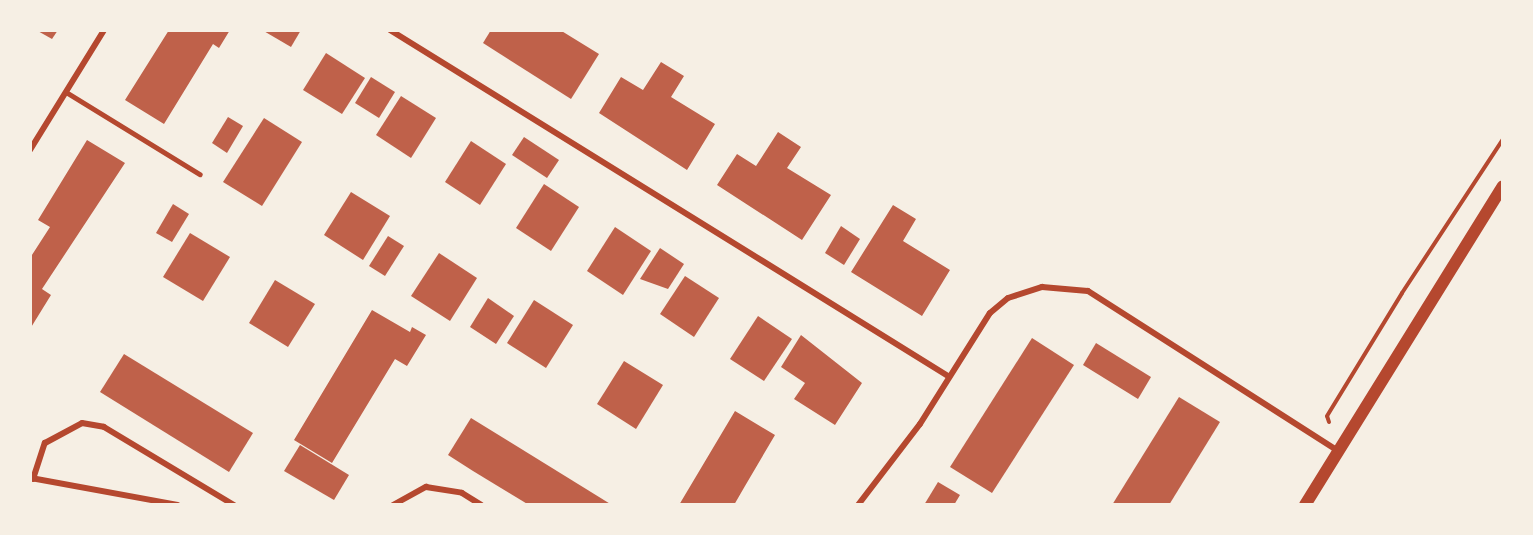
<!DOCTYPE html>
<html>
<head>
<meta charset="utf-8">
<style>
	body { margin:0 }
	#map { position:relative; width:1533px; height:535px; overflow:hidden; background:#f6efe4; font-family:Rubik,sans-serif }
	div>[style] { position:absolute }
	.building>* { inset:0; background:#bf614a }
	.path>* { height:4px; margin:-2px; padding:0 2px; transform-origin:2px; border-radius:2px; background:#b5482f }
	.service>* { height:4.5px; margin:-2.25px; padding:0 2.25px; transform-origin:2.25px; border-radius:2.25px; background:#b5482f }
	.minor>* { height:6px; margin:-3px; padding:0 3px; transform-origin:3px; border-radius:3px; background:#b5482f }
	.secondary>* { height:12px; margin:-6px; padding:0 6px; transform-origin:6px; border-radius:6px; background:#b5482f }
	span { translate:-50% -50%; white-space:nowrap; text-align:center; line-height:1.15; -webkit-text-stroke:4.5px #f6efe4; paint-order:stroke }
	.frame { position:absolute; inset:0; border:32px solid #f6efe4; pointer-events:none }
</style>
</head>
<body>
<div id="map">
	<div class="building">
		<div style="clip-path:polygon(36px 30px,58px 30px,52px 39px)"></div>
		<div style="clip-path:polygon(169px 30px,230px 30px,219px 48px,213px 44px,164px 124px,125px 100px)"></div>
		<div style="clip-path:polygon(262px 30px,301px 30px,291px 47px)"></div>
		<div style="clip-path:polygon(491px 30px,560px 30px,599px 54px,571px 99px,483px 43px)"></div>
		<div style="clip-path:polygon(326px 53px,365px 78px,342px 114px,303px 90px)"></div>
		<div style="clip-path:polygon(661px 62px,684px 76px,671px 97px,715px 124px,687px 170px,599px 113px,621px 77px,643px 90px)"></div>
		<div style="clip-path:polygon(371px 77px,395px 92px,379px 118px,355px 103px)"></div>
		<div style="clip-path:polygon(401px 96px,436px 118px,411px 158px,376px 135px)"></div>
		<div style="clip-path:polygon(228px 117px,243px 126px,227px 153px,212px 143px)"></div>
		<div style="clip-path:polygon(264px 118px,302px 142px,262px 206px,223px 182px)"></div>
		<div style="clip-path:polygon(778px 132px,801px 147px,787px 168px,831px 195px,802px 240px,717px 185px,737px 154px,756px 166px)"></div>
		<div style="clip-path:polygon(524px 137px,559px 160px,547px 178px,512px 155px)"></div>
		<div style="clip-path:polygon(87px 140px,125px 163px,42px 289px,51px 295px,30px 329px,30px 258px,50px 227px,38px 220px)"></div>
		<div style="clip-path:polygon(471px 141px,506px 164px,480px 205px,445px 182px)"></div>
		<div style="clip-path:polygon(544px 184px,579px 207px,551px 251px,516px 228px)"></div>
		<div style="clip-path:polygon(351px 192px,390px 216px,363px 260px,324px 235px)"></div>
		<div style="clip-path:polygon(173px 204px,189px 214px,172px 242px,156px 233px)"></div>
		<div style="clip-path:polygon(893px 205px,916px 219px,903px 241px,950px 270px,922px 316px,851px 272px)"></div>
		<div style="clip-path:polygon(841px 226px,860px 239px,844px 265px,825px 253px)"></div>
		<div style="clip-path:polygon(615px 227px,651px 251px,623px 295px,587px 271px)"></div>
		<div style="clip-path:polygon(190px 233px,230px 257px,203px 301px,163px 277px)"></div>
		<div style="clip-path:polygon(388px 236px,404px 246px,385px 276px,369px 266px)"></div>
		<div style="clip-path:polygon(660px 248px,684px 264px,668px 289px,640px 279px)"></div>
		<div style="clip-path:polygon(439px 253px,477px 278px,450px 321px,411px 296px)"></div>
		<div style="clip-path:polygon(685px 276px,719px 298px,694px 337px,660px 314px)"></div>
		<div style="clip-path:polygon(275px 280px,315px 304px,288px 347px,249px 323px)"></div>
		<div style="clip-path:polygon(488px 298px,514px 316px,496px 344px,470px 327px)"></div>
		<div style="clip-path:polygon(534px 300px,573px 325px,546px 368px,507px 343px)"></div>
		<div style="clip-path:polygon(372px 310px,410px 332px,412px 327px,426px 335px,407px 366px,395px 359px,332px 463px,294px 440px)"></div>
		<div style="clip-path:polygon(758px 316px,792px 339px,764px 381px,730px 359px)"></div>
		<div style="clip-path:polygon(801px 335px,862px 383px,835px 425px,794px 399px,805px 383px,781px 367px)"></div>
		<div style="clip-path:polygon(1032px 338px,1074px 365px,992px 493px,950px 467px)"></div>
		<div style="clip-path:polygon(1096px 343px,1151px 377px,1138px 399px,1083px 365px)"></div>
		<div style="clip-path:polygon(124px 354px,253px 433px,229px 472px,100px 392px)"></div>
		<div style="clip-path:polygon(624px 361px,663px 385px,636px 429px,597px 404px)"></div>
		<div style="clip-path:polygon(1179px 397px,1220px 422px,1169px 505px,1112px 505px)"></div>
		<div style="clip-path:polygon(735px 411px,775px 435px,745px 486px,734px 505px,679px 505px)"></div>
		<div style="clip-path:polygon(471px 418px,497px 434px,612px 505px,529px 505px,473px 471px,448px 455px)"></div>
		<div style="clip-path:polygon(300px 445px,349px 475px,334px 500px,284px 471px)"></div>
		<div style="clip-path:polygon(938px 482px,960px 495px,954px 505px,924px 505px)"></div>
	</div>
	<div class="path">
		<div style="left:1329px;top:422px;width:6px;rotate:-108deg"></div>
		<div style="left:1327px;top:416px;width:144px;rotate:-58.6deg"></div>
		<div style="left:1402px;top:293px;width:184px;rotate:-56.7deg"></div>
	</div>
	<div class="service">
		<div style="left:66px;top:92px;width:157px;rotate:31.5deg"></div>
	</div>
	<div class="minor">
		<div style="left:390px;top:30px;width:657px;rotate:31.8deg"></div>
		<div style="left:30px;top:150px;width:141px;rotate:-58.3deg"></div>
		<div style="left:31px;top:478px;width:149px;rotate:10.4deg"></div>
		<div style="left:33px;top:479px;width:38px;rotate:-72deg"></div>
		<div style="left:45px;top:443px;width:42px;rotate:-28.4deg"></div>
		<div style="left:82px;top:423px;width:22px;rotate:10deg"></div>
		<div style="left:104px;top:427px;width:152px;rotate:31deg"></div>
		<div style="left:393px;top:505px;width:38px;rotate:-29deg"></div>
		<div style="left:426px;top:487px;width:36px;rotate:9deg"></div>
		<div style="left:462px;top:493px;width:22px;rotate:32deg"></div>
		<div style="left:858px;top:505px;width:102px;rotate:-52.6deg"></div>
		<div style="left:920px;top:424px;width:131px;rotate:-57.8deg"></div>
		<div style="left:990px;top:313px;width:23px;rotate:-40deg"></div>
		<div style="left:1008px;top:298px;width:36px;rotate:-18deg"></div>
		<div style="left:1042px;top:287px;width:46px;rotate:5deg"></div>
		<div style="left:1088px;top:291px;width:297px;rotate:32.6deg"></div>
	</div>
	<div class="secondary">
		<div style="left:1305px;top:505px;width:375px;rotate:-58.2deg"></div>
	</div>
	<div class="frame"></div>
</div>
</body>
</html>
